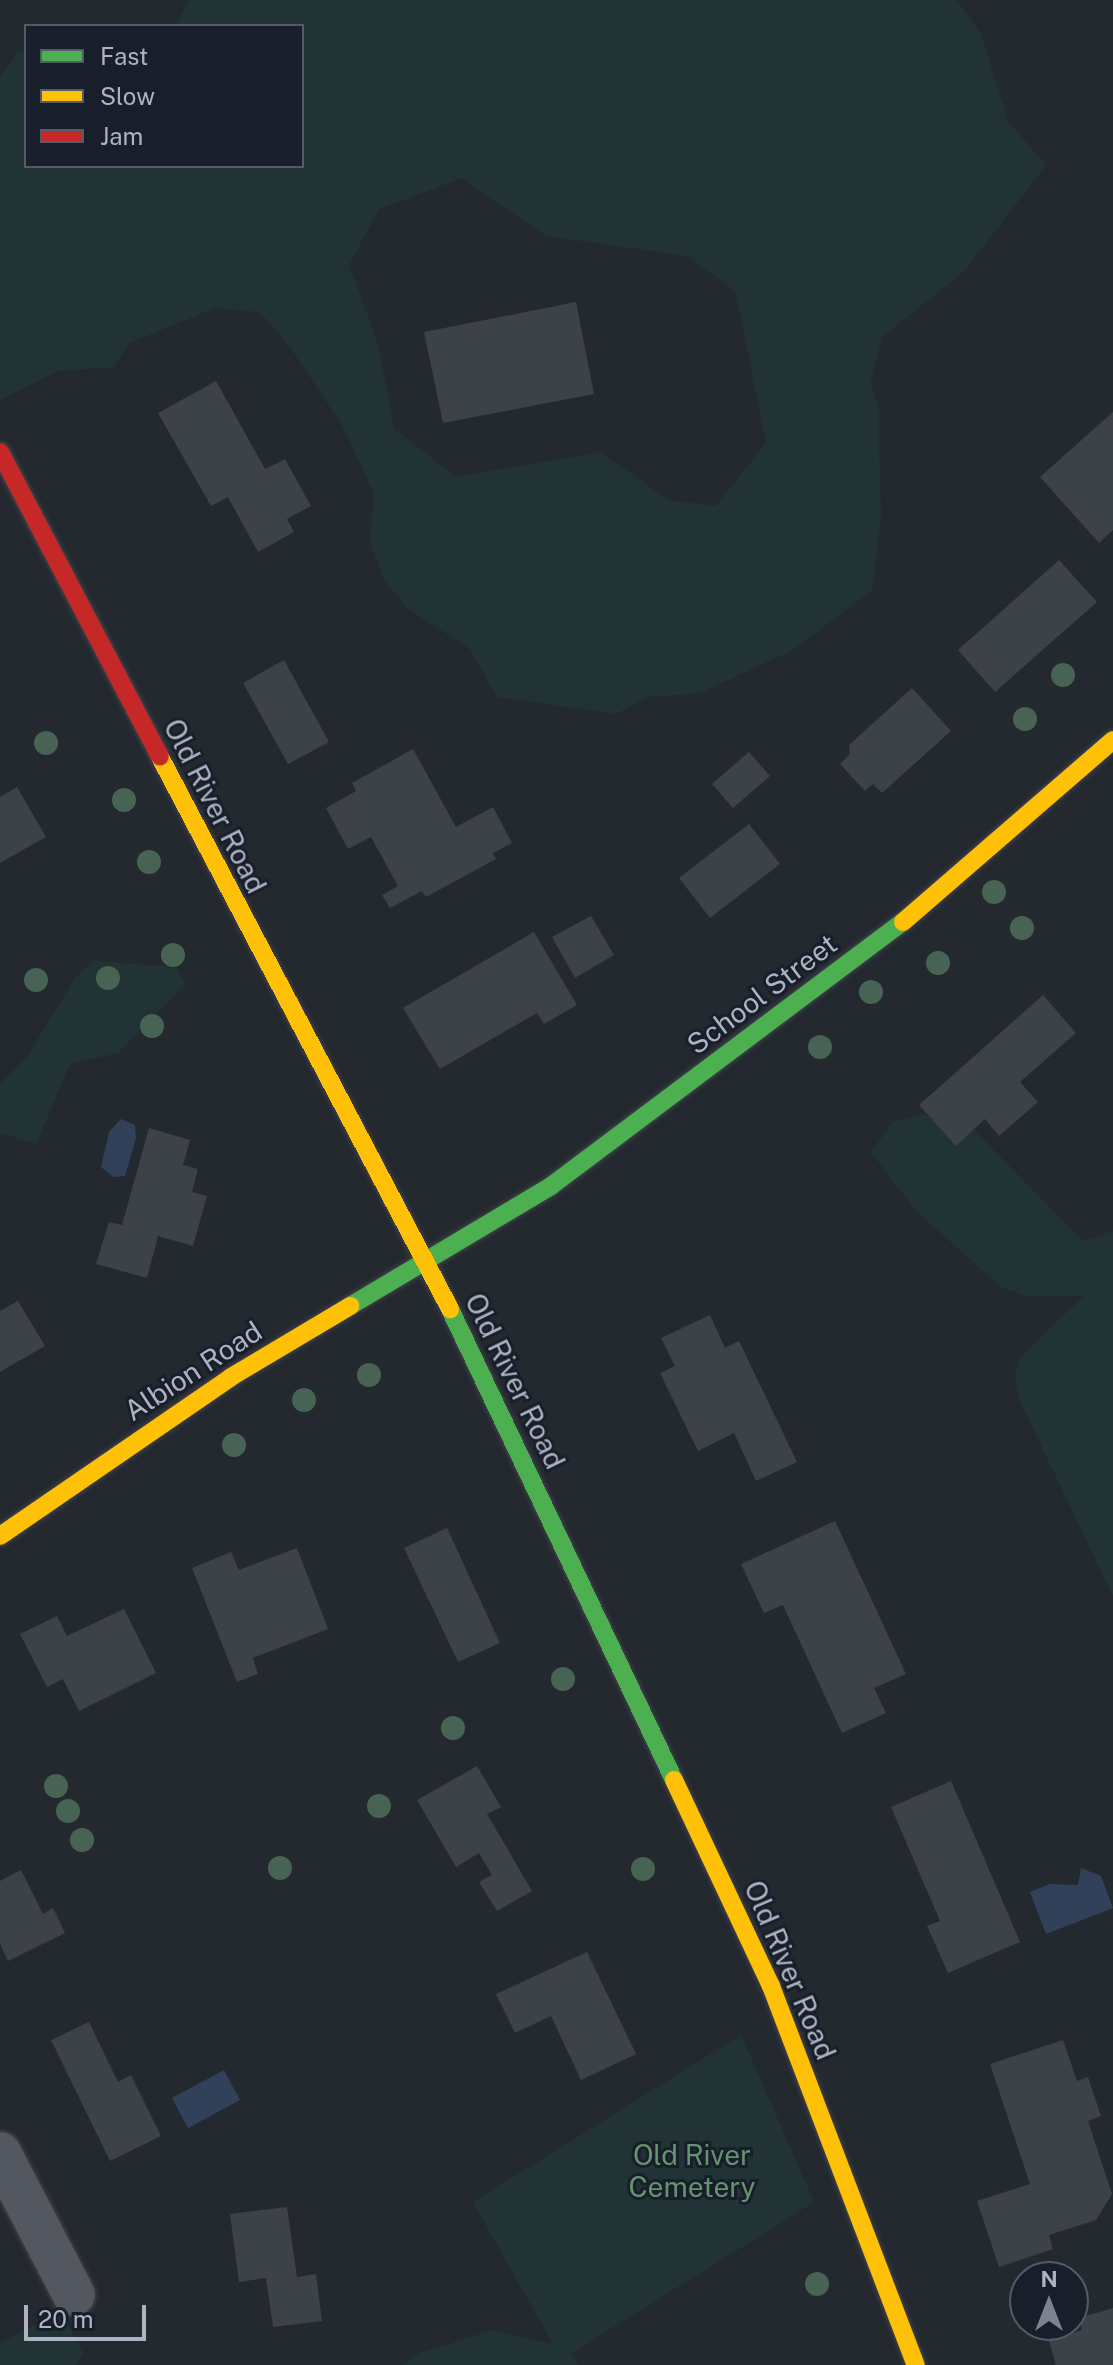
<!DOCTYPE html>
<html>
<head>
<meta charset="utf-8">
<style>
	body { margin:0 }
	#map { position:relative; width:1113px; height:2365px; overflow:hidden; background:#242930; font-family:"Public Sans",sans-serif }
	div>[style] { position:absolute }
	.green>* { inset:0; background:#223336 }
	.water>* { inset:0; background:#314159 }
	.building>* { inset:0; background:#3d4148 }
	.roads { filter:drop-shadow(0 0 2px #404349) drop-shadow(0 0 2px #404349) }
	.street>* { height:42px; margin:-21px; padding:0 21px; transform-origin:21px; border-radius:21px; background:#53575f }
	.fast>* { height:18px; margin:-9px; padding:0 9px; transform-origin:9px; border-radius:9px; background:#4caf50 }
	.slow>* { height:18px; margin:-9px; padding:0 9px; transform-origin:9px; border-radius:9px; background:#ffc107 }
	.jam>* { height:18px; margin:-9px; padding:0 9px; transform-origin:9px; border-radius:9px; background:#c62828 }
	.trees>* { width:24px; height:24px; margin:-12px; border-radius:50%; background:#476353 }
	span { translate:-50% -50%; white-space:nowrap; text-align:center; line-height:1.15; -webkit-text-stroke:6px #181f2a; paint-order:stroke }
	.street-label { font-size:28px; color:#acb4c3 }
	.park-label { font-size:28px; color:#649370 }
	.legend { position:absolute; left:24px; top:24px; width:280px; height:144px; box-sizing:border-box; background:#181f2a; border:2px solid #535b67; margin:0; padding:10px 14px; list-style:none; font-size:24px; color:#acb4c3 }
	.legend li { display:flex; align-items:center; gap:16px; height:40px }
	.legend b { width:40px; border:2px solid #535b67 }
	.north { position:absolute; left:1009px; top:2261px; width:80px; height:80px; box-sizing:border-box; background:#181f2a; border:2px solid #535b67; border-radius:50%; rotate:0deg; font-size:22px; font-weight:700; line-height:32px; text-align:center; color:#acb4c3 }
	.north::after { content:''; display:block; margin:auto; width:28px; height:36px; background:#7c8390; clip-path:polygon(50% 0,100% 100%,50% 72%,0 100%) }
	.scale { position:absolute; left:24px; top:2305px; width:122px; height:36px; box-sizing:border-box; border:4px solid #acb4c3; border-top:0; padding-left:10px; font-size:24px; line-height:28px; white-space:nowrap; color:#acb4c3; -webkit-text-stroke:6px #181f2a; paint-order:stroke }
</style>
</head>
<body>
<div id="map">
	<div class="green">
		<div style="clip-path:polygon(evenodd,189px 0,957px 0,981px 34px,1008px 122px,1046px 165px,965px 270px,882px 337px,870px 383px,878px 405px,881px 513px,872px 590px,793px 650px,700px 693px,648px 697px,616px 714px,497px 697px,470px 649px,407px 608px,384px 579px,370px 542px,374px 493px,342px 425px,290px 347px,260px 312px,215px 308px,129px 343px,114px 367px,58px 371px,0 400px,0 78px,18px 52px,26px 51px,26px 166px,302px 166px,302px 26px,176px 26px,189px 0,462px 178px,546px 236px,688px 256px,736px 292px,766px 443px,716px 506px,669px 500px,600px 452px,456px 477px,394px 429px,378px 344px,349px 265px,379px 209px,462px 178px)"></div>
		<div style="clip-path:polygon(93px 961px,176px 967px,185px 984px,118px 1053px,70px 1064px,36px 1144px,0 1133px,0 1084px,26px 1058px,76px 977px)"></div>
		<div style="clip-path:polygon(921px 1114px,974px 1130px,1083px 1241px,1113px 1231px,1113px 1596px,1018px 1397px,1015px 1377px,1020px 1357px,1084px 1296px,1026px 1296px,1001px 1287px,915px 1210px,871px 1152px,893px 1122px)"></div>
		<div style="clip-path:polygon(741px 2035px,814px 2202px,570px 2354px,579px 2365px,402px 2365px,421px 2353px,492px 2330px,553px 2344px,473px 2202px)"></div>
		<div style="clip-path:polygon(61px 2311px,83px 2353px,75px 2365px,0 2365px,0 2343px)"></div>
	</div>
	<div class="water">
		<div style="clip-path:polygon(121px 1119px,135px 1125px,136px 1138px,125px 1176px,113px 1177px,101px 1167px,109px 1132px)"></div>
		<div style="clip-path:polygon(1081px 1868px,1101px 1876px,1113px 1908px,1046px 1934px,1030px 1892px,1050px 1884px,1078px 1885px)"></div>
		<div style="clip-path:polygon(224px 2070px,240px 2100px,188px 2128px,172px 2098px)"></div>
	</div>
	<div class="building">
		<div style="clip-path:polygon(576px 302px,594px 394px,443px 423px,424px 332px)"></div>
		<div style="clip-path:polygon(216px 381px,265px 469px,285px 459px,311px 506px,287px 519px,294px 532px,258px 552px,228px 497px,211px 506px,158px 413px)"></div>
		<div style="clip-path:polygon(1113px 412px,1113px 530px,1099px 543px,1040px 477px)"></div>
		<div style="clip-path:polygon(1059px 560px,1097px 602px,995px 692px,958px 650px)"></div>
		<div style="clip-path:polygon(284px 660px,329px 742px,288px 764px,243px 683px)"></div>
		<div style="clip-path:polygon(912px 688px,951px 731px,882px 793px,873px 784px,865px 791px,840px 764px,850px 754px,849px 745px)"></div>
		<div style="clip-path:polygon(413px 749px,456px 827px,493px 807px,512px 843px,493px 853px,496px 859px,426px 897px,422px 891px,390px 908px,382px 895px,398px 886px,371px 837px,348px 849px,326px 808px,356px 791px,352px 783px)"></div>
		<div style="clip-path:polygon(749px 752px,770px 776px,733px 808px,712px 784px)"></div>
		<div style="clip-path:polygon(17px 787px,46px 837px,0 863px,0 797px)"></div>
		<div style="clip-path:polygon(749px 824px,780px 864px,710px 918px,679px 878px)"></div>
		<div style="clip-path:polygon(591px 916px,614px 955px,575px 978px,552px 937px)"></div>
		<div style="clip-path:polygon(534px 932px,577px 1005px,544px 1024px,537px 1013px,440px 1069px,403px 1008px)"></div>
		<div style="clip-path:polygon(1043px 995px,1076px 1033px,1020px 1082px,1038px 1102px,999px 1136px,985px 1119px,956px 1146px,919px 1105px)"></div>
		<div style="clip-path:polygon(149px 1128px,190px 1140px,183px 1165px,198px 1169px,192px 1192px,207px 1196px,193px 1246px,158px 1236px,147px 1278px,96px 1264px,109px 1222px,122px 1225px)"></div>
		<div style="clip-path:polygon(18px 1301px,45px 1346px,0 1372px,0 1311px)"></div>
		<div style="clip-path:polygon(710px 1315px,725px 1348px,739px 1341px,797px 1462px,756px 1481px,734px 1433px,698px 1451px,660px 1373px,675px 1366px,661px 1338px)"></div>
		<div style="clip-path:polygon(835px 1521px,906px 1674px,874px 1688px,886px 1713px,842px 1733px,783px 1605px,764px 1613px,741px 1564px)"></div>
		<div style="clip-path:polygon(447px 1528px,500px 1643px,458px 1662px,404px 1548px)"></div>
		<div style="clip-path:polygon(297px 1548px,328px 1629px,253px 1658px,258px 1674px,237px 1682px,192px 1568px,231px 1552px,239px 1570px)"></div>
		<div style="clip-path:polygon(124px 1609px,156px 1673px,79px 1711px,63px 1679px,47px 1687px,20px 1634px,57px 1616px,67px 1636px)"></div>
		<div style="clip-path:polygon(477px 1766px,501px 1807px,487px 1814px,532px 1891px,497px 1911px,479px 1882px,492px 1875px,479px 1853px,456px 1867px,417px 1800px)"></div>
		<div style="clip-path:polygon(951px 1781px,1020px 1942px,948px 1973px,927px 1926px,940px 1921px,891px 1807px)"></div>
		<div style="clip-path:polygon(21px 1870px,43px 1914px,53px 1908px,65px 1933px,8px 1961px,0 1944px,0 1881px)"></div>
		<div style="clip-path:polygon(587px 1952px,636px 2054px,581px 2080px,551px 2016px,515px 2033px,496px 1994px)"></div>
		<div style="clip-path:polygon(89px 2022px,118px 2082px,131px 2075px,161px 2136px,110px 2161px,51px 2040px)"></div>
		<div style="clip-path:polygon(1063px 2040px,1077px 2081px,1088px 2077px,1101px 2116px,1088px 2121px,1112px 2194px,1096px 2220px,1049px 2235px,1053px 2249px,999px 2267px,977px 2201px,1030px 2184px,990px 2064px)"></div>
		<div style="clip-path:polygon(287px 2207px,297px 2277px,316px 2274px,322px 2321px,273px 2327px,266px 2278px,239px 2282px,230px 2214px)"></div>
		<div style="clip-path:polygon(1113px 2308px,1113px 2365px,1056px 2365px,1049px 2341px,1082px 2330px,1079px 2318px)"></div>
	</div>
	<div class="roads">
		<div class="street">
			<div style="left:0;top:2153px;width:160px;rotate:62.5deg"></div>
		</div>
		<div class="fast">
			<div style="left:350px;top:1306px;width:234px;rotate:-30.8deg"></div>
			<div style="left:551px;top:1186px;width:440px;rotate:-36.9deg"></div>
			<div style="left:450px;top:1309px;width:522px;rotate:64.56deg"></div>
		</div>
		<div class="slow">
			<div style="left:160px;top:757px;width:624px;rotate:62.28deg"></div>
			<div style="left:903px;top:922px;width:278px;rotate:-40.9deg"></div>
			<div style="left:0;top:1536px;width:280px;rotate:-34.5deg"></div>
			<div style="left:231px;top:1377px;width:139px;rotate:-30.8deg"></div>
			<div style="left:674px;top:1780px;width:228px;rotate:64.8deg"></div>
			<div style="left:771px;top:1986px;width:406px;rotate:69.1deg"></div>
		</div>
		<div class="jam">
			<div style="left:0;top:452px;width:344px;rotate:62.3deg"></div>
		</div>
	</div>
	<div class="trees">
		<div style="left:1063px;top:675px"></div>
		<div style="left:1025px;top:719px"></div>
		<div style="left:46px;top:743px"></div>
		<div style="left:124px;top:800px"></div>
		<div style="left:149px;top:862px"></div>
		<div style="left:994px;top:892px"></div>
		<div style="left:1022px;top:928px"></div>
		<div style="left:173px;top:955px"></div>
		<div style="left:938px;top:963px"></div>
		<div style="left:108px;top:978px"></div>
		<div style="left:36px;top:980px"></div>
		<div style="left:871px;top:992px"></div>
		<div style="left:152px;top:1026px"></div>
		<div style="left:820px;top:1047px"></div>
		<div style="left:369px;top:1375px"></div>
		<div style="left:304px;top:1400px"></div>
		<div style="left:234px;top:1445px"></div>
		<div style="left:563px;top:1679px"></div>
		<div style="left:453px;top:1728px"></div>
		<div style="left:56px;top:1786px"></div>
		<div style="left:379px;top:1806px"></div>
		<div style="left:68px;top:1811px"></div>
		<div style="left:82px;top:1840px"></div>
		<div style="left:280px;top:1868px"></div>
		<div style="left:643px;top:1869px"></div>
		<div style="left:817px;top:2284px"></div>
	</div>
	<div class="street-label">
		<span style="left:215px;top:806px;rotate:63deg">Old River Road</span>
		<span style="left:762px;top:994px;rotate:-37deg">School Street</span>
		<span style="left:193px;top:1371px;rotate:-33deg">Albion Road</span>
		<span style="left:515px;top:1381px;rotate:64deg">Old River Road</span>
		<span style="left:790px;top:1970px;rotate:67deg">Old River Road</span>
	</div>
	<div class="park-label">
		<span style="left:692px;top:2171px">Old River<br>Cemetery</span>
	</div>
	<ul class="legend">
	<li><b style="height:10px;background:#4caf50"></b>Fast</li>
	<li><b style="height:10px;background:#ffc107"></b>Slow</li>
	<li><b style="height:10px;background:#c62828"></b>Jam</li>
	</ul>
	<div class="north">N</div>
	<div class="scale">20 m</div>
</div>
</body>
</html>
